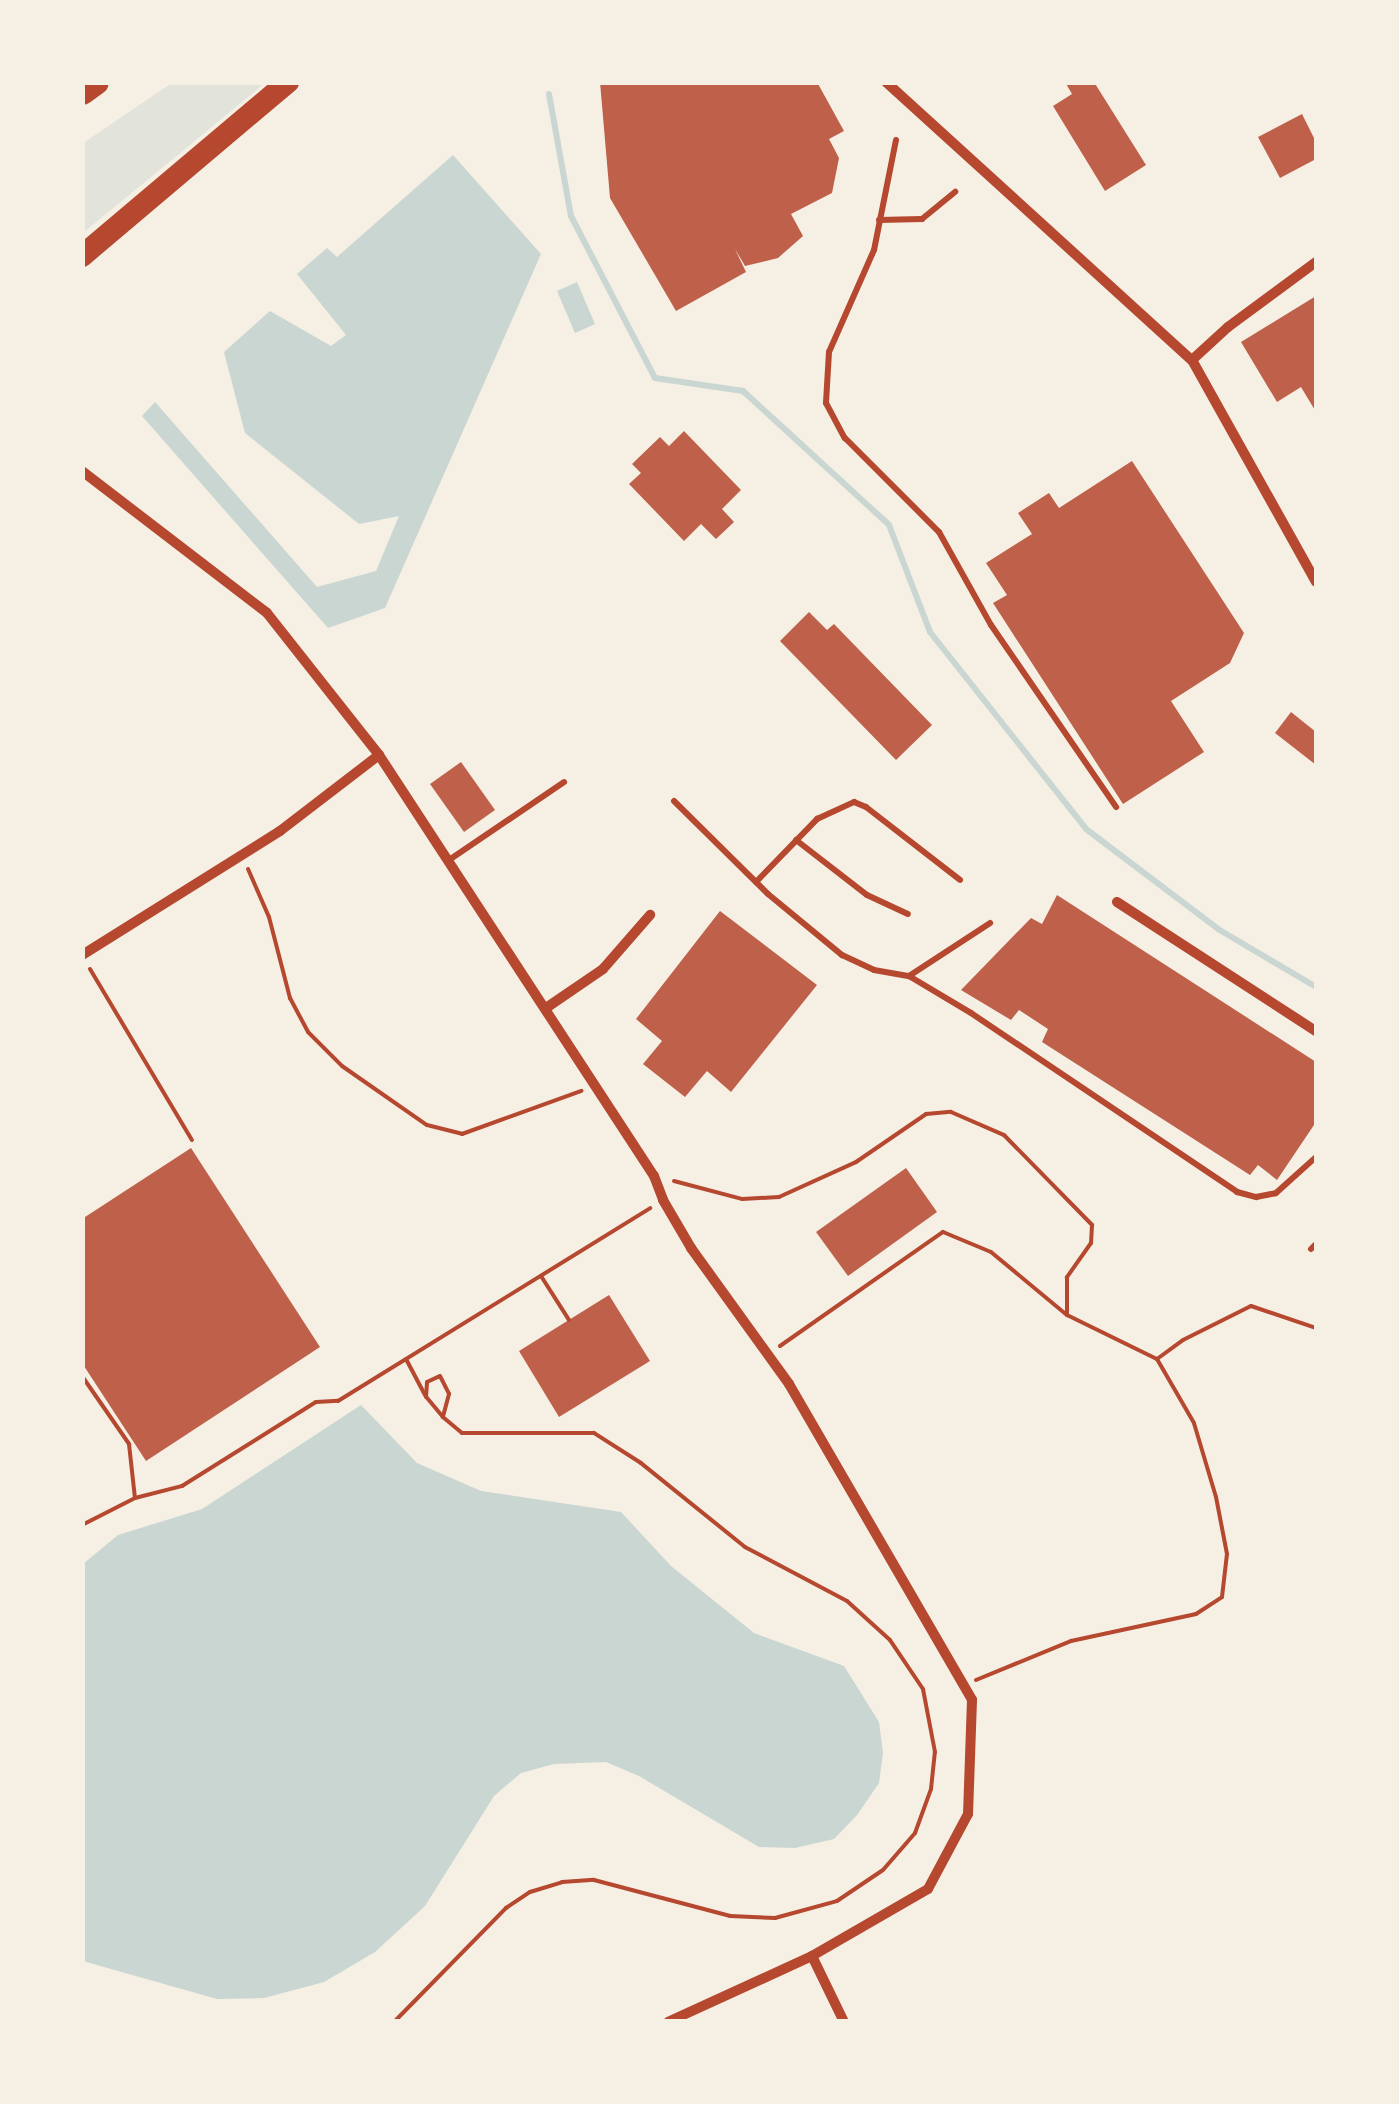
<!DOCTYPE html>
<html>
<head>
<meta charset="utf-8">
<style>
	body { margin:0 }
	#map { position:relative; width:1399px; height:2104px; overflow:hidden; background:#f6efe4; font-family:Roboto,sans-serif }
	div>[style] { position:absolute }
	.green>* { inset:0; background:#e2e4dc }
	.water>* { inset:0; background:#c9d6d2 }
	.stream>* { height:6px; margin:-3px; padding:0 3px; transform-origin:3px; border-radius:3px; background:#c9d6d2 }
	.building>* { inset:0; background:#bf614a }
	.path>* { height:4px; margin:-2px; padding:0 2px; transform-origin:2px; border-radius:2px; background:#b5482f }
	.service>* { height:6px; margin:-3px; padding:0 3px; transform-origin:3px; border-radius:3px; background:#b5482f }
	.minor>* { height:10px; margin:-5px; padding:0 5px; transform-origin:5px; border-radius:5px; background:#b5482f }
	.primary>* { height:22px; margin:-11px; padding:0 11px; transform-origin:11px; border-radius:11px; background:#b5482f }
	.motorway>* { height:25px; margin:-12.5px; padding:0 12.5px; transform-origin:12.5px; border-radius:12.5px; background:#b5482f }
	span { translate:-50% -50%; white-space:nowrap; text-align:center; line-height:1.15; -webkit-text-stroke:8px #f6efe4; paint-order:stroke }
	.frame { position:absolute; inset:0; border:85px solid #f6efe4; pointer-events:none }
</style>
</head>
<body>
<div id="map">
	<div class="green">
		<div style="clip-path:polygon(172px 83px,265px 83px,83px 233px,83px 143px)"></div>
	</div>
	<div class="water">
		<div style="clip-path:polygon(453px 155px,541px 254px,385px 608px,328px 628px,142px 416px,155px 402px,317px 587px,376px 571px,399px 516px,359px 524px,245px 433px,224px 352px,270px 311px,331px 346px,346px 335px,297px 274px,327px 248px,337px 257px)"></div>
		<div style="clip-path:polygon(577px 282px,595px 324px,575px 333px,557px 291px)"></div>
		<div style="clip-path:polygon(361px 1405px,417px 1463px,481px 1491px,621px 1512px,671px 1566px,754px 1633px,844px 1666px,879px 1722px,883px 1753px,879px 1783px,857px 1815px,834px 1839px,795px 1848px,759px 1847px,639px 1776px,606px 1762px,554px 1764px,521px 1773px,494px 1796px,425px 1906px,375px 1952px,324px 1982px,264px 1998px,217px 1999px,83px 1961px,83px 1564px,118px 1535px,202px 1509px)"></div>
	</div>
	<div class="stream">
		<div style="left:549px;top:94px;width:124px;rotate:79.8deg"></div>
		<div style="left:571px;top:216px;width:182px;rotate:62.6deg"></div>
		<div style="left:655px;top:378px;width:89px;rotate:8.4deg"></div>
		<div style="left:743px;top:391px;width:198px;rotate:42.5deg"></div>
		<div style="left:889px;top:525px;width:115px;rotate:69deg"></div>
		<div style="left:930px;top:632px;width:251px;rotate:51.6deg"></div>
		<div style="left:1086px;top:829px;width:166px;rotate:37.1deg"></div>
		<div style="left:1218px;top:929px;width:114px;rotate:30.6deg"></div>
	</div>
	<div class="building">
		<div style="clip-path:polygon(600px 82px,817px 82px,844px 131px,829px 139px,839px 158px,832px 193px,791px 214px,803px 236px,778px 258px,745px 266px,735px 249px,746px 272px,676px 311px,610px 198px)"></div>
		<div style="clip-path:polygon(1065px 82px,1094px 82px,1146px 165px,1105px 191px,1053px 106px,1072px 94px)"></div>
		<div style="clip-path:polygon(1302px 114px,1316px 142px,1316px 159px,1280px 178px,1258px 137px)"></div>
		<div style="clip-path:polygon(1316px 296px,1316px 412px,1301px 387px,1277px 402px,1241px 342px)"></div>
		<div style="clip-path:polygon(684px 431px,741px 490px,722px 509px,734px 522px,716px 539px,701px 524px,684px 541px,629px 484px,641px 473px,632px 464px,660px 437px,669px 446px)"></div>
		<div style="clip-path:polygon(1132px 461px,1244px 633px,1230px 663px,1171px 701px,1204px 752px,1123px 804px,993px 603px,1007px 595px,986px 563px,1032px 534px,1018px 513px,1049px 493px,1059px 508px)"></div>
		<div style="clip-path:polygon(809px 612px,827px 630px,834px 624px,932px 725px,896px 760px,780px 641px)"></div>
		<div style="clip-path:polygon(1291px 712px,1316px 732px,1316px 765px,1275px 733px)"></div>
		<div style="clip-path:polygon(461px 762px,495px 810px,464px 832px,430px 784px)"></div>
		<div style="clip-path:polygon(1057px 895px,1316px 1062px,1316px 1122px,1277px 1180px,1258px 1165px,1250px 1175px,1042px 1042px,1048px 1029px,1019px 1010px,1011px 1020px,961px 990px,1031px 918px,1042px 924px)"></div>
		<div style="clip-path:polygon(720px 911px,817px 985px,731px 1092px,707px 1071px,685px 1097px,643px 1064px,662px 1041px,636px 1019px)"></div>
		<div style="clip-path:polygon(191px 1148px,320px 1347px,146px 1461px,82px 1363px,82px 1219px)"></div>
		<div style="clip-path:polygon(906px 1168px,937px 1212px,848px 1276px,816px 1232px)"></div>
		<div style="clip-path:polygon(609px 1295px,650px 1361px,559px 1417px,519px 1351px)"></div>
	</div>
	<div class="path">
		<div style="left:248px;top:869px;width:52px;rotate:66.4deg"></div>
		<div style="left:269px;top:917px;width:84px;rotate:75.5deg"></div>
		<div style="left:290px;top:998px;width:38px;rotate:62deg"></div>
		<div style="left:308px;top:1032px;width:48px;rotate:45deg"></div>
		<div style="left:342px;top:1066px;width:103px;rotate:34.8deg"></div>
		<div style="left:427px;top:1125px;width:36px;rotate:14deg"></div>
		<div style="left:462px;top:1134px;width:127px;rotate:-19.9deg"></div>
		<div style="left:90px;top:969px;width:199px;rotate:59.2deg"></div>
		<div style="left:674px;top:1181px;width:70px;rotate:14.8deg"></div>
		<div style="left:742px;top:1199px;width:37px;rotate:-3deg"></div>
		<div style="left:779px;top:1197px;width:85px;rotate:-24.4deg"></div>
		<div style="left:856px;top:1162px;width:85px;rotate:-34.4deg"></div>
		<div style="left:926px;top:1114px;width:25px;rotate:-5deg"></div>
		<div style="left:951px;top:1112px;width:58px;rotate:23.5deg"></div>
		<div style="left:1004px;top:1135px;width:126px;rotate:45.6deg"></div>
		<div style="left:1092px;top:1225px;width:18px;rotate:93deg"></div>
		<div style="left:1091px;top:1243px;width:42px;rotate:125.2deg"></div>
		<div style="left:1067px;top:1277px;width:36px;rotate:90deg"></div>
		<div style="left:541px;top:1276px;width:52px;rotate:57.5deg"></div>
		<div style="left:780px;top:1346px;width:199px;rotate:-35deg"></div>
		<div style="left:943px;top:1232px;width:52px;rotate:22.6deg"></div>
		<div style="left:991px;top:1252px;width:99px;rotate:39.7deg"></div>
		<div style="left:1067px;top:1315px;width:100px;rotate:26.1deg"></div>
		<div style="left:1157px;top:1359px;width:32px;rotate:-36deg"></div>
		<div style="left:1183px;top:1340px;width:76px;rotate:-26.6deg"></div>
		<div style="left:1251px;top:1306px;width:69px;rotate:18.7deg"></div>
		<div style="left:406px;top:1359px;width:41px;rotate:62.2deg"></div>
		<div style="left:82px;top:1376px;width:83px;rotate:55.3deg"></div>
		<div style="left:129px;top:1444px;width:54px;rotate:83.7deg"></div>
		<div style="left:82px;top:1525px;width:59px;rotate:-27deg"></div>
		<div style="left:135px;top:1498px;width:49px;rotate:-14.3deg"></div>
		<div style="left:182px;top:1486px;width:158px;rotate:-32.1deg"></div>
		<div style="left:316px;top:1402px;width:22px;rotate:-3deg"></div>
		<div style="left:338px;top:1401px;width:367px;rotate:-31.7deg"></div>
		<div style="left:976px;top:1680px;width:103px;rotate:-22.3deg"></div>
		<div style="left:1071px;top:1641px;width:128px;rotate:-12.2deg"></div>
		<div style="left:1196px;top:1614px;width:31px;rotate:-33deg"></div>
		<div style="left:1222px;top:1597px;width:43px;rotate:-83.4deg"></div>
		<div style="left:1227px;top:1554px;width:58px;rotate:-100.9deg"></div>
		<div style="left:1216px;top:1497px;width:77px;rotate:-106.6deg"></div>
		<div style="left:1194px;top:1423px;width:74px;rotate:-120deg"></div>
		<div style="left:394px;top:2022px;width:160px;rotate:-45.5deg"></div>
		<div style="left:506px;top:1908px;width:29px;rotate:-34deg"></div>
		<div style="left:530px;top:1892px;width:34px;rotate:-17deg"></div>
		<div style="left:562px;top:1882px;width:32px;rotate:-4deg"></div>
		<div style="left:594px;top:1880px;width:141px;rotate:14.8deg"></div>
		<div style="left:730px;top:1916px;width:45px;rotate:2.5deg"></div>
		<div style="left:775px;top:1918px;width:64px;rotate:-15.3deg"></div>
		<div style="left:837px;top:1901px;width:55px;rotate:-34deg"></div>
		<div style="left:883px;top:1870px;width:49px;rotate:-49.1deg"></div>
		<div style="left:915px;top:1833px;width:47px;rotate:-70deg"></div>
		<div style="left:931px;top:1789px;width:37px;rotate:-84deg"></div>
		<div style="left:935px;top:1752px;width:64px;rotate:-100.8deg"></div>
		<div style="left:923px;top:1689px;width:59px;rotate:-124deg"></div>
		<div style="left:890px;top:1640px;width:58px;rotate:-137.8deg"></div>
		<div style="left:847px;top:1601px;width:115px;rotate:-152.1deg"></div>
		<div style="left:745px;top:1547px;width:134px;rotate:-141.1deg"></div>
		<div style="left:641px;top:1463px;width:56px;rotate:-147.4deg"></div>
		<div style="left:594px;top:1433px;width:132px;rotate:180deg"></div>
		<div style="left:462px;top:1433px;width:25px;rotate:-140deg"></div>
		<div style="left:443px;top:1417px;width:26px;rotate:-130deg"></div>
		<div style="left:426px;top:1397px;width:15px;rotate:-86deg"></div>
		<div style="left:427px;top:1382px;width:14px;rotate:-25deg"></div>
		<div style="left:440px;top:1376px;width:20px;rotate:63deg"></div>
		<div style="left:449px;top:1394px;width:24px;rotate:105deg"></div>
	</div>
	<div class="service">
		<div style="left:896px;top:140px;width:112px;rotate:101.3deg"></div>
		<div style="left:874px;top:250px;width:111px;rotate:113.8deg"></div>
		<div style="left:829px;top:352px;width:51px;rotate:93.4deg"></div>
		<div style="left:826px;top:403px;width:40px;rotate:62deg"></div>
		<div style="left:845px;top:438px;width:133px;rotate:45deg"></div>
		<div style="left:939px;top:532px;width:107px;rotate:60.8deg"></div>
		<div style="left:991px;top:625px;width:221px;rotate:55.5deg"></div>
		<div style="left:879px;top:220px;width:43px;rotate:-1.3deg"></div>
		<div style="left:922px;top:219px;width:43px;rotate:-39.3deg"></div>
		<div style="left:674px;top:801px;width:132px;rotate:44.7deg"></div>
		<div style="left:768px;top:894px;width:96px;rotate:39.5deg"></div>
		<div style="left:842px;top:955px;width:35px;rotate:25deg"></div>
		<div style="left:874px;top:970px;width:36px;rotate:10deg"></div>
		<div style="left:909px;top:976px;width:72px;rotate:30.8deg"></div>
		<div style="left:971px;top:1013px;width:321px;rotate:33.9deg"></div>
		<div style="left:1237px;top:1192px;width:20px;rotate:15deg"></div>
		<div style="left:1256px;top:1197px;width:20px;rotate:-11deg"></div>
		<div style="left:1276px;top:1193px;width:54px;rotate:-42deg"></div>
		<div style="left:796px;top:840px;width:90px;rotate:37.8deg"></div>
		<div style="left:867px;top:895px;width:45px;rotate:24.9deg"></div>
		<div style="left:449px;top:860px;width:139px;rotate:-34.1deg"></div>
		<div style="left:756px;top:882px;width:88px;rotate:-45.9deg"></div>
		<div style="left:817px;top:819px;width:41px;rotate:-24.7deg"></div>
		<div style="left:854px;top:802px;width:13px;rotate:23deg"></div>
		<div style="left:866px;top:807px;width:119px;rotate:37.8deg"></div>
		<div style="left:909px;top:976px;width:97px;rotate:-33.2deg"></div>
		<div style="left:1311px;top:1249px;width:7px;rotate:-45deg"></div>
	</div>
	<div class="minor">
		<div style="left:886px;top:82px;width:413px;rotate:42.3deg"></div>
		<div style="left:1192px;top:360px;width:254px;rotate:60.8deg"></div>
		<div style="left:1192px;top:360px;width:49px;rotate:-42.5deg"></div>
		<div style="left:1228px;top:327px;width:109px;rotate:-36.5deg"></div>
		<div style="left:82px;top:471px;width:233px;rotate:37.5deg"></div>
		<div style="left:267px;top:613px;width:181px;rotate:51.7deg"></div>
		<div style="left:379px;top:755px;width:125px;rotate:142.5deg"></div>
		<div style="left:280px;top:831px;width:234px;rotate:147.9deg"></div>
		<div style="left:379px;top:755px;width:503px;rotate:56.85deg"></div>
		<div style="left:654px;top:1176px;width:26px;rotate:69deg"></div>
		<div style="left:663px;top:1200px;width:56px;rotate:59.7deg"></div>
		<div style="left:691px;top:1248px;width:168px;rotate:54.2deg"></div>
		<div style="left:789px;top:1384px;width:365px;rotate:59.9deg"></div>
		<div style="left:972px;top:1700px;width:114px;rotate:92deg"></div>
		<div style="left:968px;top:1814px;width:85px;rotate:118.1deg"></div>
		<div style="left:928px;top:1889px;width:134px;rotate:150deg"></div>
		<div style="left:812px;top:1956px;width:158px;rotate:155.4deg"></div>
		<div style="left:1117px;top:902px;width:237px;rotate:33deg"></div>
		<div style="left:546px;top:1008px;width:69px;rotate:-34.4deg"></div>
		<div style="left:603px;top:969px;width:72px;rotate:-49deg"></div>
		<div style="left:812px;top:1956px;width:73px;rotate:64.1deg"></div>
	</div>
	<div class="primary">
		<div style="left:82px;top:256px;width:270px;rotate:-40.2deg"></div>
	</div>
	<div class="motorway">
		<div style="left:82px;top:92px;width:17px;rotate:-36deg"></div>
	</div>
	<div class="frame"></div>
</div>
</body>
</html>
